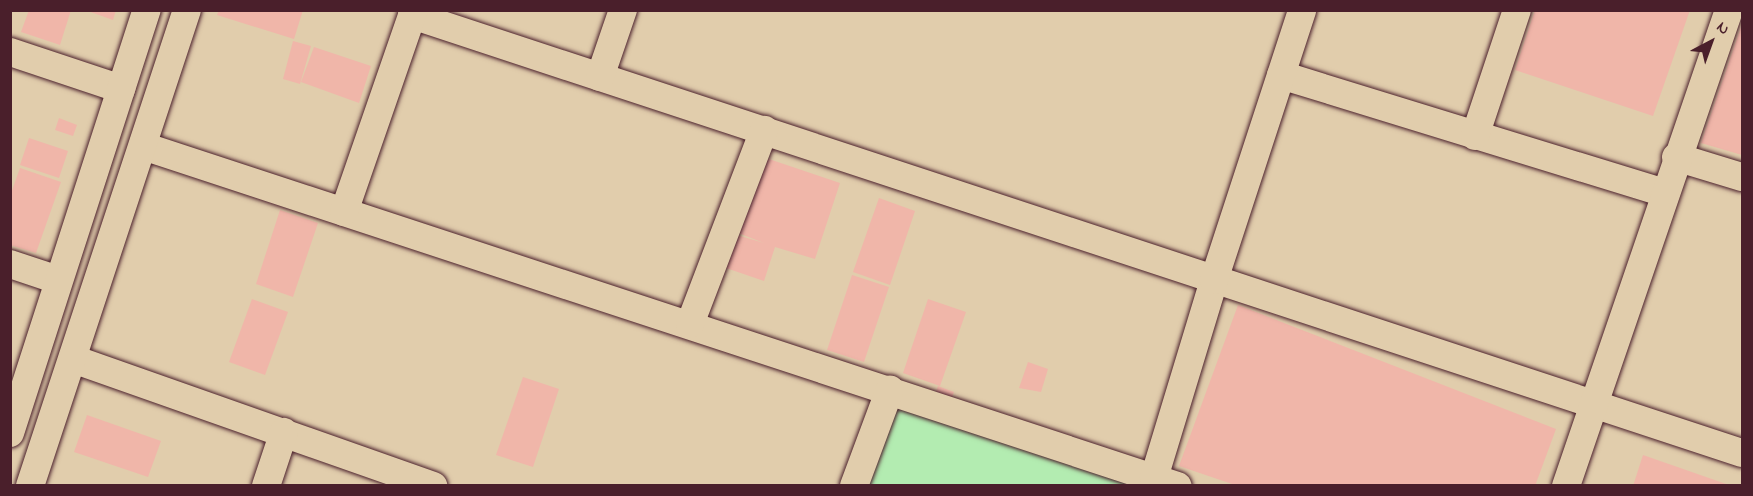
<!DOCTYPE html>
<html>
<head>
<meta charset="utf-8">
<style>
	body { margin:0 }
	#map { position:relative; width:1753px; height:496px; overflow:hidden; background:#e1cdac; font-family:"Indie Flower",sans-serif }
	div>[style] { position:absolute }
	.green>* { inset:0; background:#b3ecb1 }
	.building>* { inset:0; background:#f0b6a9 }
	.roads { filter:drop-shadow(0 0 2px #4a1f2b) drop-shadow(0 0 2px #4a1f2b) }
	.street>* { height:28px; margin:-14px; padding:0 14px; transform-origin:14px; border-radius:14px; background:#e1cdac }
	span { translate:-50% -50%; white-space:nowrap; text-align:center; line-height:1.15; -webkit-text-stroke:4.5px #e1cdac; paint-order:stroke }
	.frame { position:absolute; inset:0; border:12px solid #4a1f2b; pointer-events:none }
	.north { position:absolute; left:1681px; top:12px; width:60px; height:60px; -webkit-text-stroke:4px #e1cdac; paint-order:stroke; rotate:41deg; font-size:16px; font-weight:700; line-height:24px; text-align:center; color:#4a1f2b }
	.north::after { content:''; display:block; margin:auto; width:21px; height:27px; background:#4a1f2b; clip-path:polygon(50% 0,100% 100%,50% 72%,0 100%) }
</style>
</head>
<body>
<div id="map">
	<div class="green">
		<div style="clip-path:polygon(890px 389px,1178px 486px,854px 486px)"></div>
	</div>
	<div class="building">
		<div style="clip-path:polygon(29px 10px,71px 10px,60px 45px,21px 32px)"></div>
		<div style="clip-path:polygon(85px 10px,116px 10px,113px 20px)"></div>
		<div style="clip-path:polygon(219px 10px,303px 10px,294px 39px,217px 15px)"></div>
		<div style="clip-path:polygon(1535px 10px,1690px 10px,1653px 116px,1515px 70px)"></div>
		<div style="clip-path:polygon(1742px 24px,1742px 155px,1701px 143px)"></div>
		<div style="clip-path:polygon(293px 41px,311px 46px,300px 84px,283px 79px)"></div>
		<div style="clip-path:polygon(314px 47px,371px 66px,359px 103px,301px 82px)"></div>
		<div style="clip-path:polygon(59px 118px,77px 125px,73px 136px,55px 130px)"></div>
		<div style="clip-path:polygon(29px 138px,68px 151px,59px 178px,20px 165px)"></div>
		<div style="clip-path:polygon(763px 157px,840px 183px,815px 259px,775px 247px,764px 281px,726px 268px,737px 235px,764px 243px,738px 233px)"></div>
		<div style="clip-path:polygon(20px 168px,61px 182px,36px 253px,10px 245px,10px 196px)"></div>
		<div style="clip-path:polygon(879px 198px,915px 211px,890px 285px,853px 272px)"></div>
		<div style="clip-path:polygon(280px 210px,318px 223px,293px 297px,256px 284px)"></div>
		<div style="clip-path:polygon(852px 275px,889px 287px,864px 362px,827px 350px)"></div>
		<div style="clip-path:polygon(252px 299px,288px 312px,265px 375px,229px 362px)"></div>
		<div style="clip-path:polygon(928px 299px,966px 312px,940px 386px,903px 373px)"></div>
		<div style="clip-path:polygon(1238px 305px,1556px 429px,1535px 486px,1238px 486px,1179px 466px)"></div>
		<div style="clip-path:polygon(1028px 362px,1048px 369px,1041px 392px,1019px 388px)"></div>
		<div style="clip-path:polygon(523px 377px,559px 389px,533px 467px,496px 455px)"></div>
		<div style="clip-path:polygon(938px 386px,954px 392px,951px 400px,935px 395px)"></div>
		<div style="clip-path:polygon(87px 415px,161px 441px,148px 477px,74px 452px)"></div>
		<div style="clip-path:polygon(1643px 455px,1729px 485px,1729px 486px,1633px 486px)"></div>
	</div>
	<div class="roads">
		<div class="street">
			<div style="left:412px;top:15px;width:1400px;rotate:18.23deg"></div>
			<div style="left:10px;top:52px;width:117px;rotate:18.4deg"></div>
			<div style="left:1281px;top:75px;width:402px;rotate:17.1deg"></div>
			<div style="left:600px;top:77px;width:71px;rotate:-71.1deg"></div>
			<div style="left:1475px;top:136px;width:133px;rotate:-71.6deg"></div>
			<div style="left:143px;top:146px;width:1089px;rotate:18.19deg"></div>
			<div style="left:1676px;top:157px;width:69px;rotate:16.9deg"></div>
			<div style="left:344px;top:212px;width:214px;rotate:-70.9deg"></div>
			<div style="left:10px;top:264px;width:51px;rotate:18.4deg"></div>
			<div style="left:690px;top:324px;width:208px;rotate:-69.1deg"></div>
			<div style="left:73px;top:359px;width:382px;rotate:19.4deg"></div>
			<div style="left:10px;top:433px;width:445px;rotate:-72.1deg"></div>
			<div style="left:1154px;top:478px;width:207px;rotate:-73.1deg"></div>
			<div style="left:1214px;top:280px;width:284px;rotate:-71.9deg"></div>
			<div style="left:30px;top:486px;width:501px;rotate:-71.75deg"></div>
			<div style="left:266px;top:486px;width:57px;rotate:-71.6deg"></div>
			<div style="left:854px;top:486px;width:103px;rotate:-69.6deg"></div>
			<div style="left:1566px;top:486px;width:503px;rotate:-71.1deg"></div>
		</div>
	</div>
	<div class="frame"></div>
	<div class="north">N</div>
</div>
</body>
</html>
